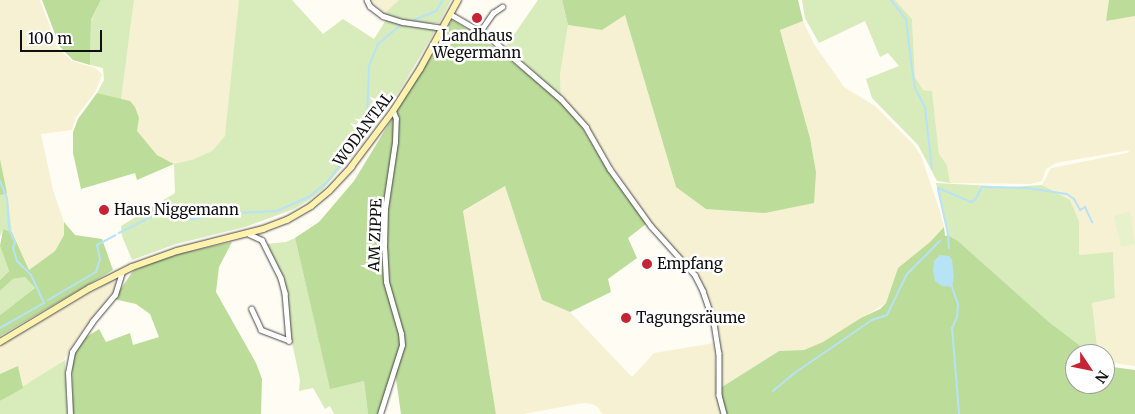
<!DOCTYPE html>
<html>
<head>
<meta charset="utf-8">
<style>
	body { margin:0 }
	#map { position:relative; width:1135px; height:414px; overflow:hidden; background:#fffcf3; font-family:Merriweather,serif }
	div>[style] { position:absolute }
	.farmland>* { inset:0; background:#f6f1d2 }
	.green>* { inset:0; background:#d7ebbb }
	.forest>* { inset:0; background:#bcdc9a }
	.pitch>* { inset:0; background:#e7f2cd }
	.water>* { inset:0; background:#b7e3f7 }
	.stream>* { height:2px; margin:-1px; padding:0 1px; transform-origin:1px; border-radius:1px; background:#b7e3f7 }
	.roads { filter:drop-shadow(0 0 1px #434343) drop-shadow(0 0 1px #434343) }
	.street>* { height:4.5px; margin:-2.25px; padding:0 2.25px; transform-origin:2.25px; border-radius:2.25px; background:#fff }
	.secondary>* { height:6px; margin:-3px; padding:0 3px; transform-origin:3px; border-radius:3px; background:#fff1ae }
	.dots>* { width:14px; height:14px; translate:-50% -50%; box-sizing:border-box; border:2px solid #fff; border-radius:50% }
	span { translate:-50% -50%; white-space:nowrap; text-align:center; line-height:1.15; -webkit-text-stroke:5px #fff; paint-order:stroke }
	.poi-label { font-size:15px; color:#101010 }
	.left { translate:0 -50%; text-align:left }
	.street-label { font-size:15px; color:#101010 }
	.north { position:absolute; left:1065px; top:344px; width:50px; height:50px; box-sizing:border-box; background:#fff; border:1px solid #9f9f9f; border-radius:50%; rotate:124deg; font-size:14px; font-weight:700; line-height:20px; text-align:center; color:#101010 }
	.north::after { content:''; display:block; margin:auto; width:18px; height:22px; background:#c42435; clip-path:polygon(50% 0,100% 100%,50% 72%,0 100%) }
	.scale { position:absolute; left:20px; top:30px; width:82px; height:22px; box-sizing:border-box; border:2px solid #101010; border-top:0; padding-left:6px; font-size:15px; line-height:18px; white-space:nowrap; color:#101010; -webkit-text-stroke:4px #fff; paint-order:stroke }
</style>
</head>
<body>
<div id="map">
	<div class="farmland">
		<div style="clip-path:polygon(0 0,40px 0,58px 48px,72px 61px,95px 68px,102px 74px,96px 91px,76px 117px,72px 130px,41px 134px,53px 190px,64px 222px,64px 235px,55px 251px,29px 270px,10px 226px,0 159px)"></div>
		<div style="clip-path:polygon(134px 0,239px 0,231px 94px,225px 136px,212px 151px,192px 161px,174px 164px,157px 155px,136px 131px,139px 118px,121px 100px)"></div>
		<div style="clip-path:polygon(370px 0,399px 0,385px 14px)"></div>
		<div style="clip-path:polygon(895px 0,1109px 0,1106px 21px,1135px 16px,1135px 366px,1105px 362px,1105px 354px,1098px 354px,1092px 303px,1115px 297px,1113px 253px,1079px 255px,1079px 221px,1070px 200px,1042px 185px,1051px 168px,1127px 153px,1130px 150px,1056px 163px,1046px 169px,1042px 181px,1031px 184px,950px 183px,947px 165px,939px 154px,932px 91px,923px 90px,915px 77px,912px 19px)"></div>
		<div style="clip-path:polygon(625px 14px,676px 187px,816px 172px,810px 138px,780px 30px,803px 21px,814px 44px,844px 87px,875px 106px,914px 145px,921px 156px,940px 211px,944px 227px,930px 242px,898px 268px,886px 303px,823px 343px,804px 350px,779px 351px,722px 387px,720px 334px,713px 307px,698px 275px,656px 231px,586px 125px,561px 97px,560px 75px,568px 25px,602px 30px)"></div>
		<div style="clip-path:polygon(505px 186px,542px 300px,570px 312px,632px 377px,654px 353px,714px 343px,717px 399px,721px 414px,602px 414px,598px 407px,592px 404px,584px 403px,523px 414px,496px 414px,463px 212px)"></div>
		<div style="clip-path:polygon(113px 280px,117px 284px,116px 288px,78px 337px,64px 360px,23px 388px,18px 367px,0 375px,0 346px)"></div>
	</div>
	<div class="green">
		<div style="clip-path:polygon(101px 0,134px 0,121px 100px,97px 93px,104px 80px,103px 68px,90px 65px,91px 21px)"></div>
		<div style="clip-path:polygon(239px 0,292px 0,323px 34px,343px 19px,374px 39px,386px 20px,406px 26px,434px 28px,435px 31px,400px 90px,363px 143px,323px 189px,309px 200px,294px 209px,245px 227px,176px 244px,132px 260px,122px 236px,121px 226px,175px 193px,174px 164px,192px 160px,212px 151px,225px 136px)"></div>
		<div style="clip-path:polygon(399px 0,451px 0,439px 23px,427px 23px,392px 18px,384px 14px)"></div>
		<div style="clip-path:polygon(538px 0,562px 0,568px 25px,560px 75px,561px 97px,506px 46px)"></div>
		<div style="clip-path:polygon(802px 0,895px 0,912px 19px,915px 77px,923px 90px,932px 91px,939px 154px,947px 165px,950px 183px,937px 181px,918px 145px,872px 98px,866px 79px,899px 66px,888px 53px,880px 57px,865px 21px,819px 43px,805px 18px)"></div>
		<div style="clip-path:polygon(936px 183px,1011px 187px,1042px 185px,1070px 200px,1079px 221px,1079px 255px,1113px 252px,1115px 298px,1092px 303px,1098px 354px,1091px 354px,1049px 322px,958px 241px,948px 235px)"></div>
		<div style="clip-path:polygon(7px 193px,12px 232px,3px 229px,0 237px,0 194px)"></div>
		<div style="clip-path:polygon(295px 238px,330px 388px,364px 381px,368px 414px,334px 414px,330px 406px,325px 409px,313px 388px,299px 391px,300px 380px,291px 338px,287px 292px,266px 244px,286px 242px)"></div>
		<div style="clip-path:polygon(0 246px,9px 271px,0 280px)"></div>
		<div style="clip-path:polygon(25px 277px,35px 288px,0 315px,0 291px,13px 279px)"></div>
		<div style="clip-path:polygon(65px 360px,67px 414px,0 414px,0 401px)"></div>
	</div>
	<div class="forest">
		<div style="clip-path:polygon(42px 0,101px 0,91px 20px,90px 65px,73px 60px,60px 47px)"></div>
		<div style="clip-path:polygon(562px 0,798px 0,803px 21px,780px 30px,810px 138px,816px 172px,814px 203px,765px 213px,706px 209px,676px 187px,625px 15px,602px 30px,568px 25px)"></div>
		<div style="clip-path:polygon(1109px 0,1135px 0,1135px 16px,1106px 21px)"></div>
		<div style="clip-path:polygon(452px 20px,478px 35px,560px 100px,576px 117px,598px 154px,646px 224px,628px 238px,637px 258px,608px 279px,611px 292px,570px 312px,542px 300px,505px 186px,463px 211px,496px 414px,401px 414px,395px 372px,378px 414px,368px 414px,364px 381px,330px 389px,295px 238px,319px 222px,354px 181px)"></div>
		<div style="clip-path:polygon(97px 93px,130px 101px,135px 107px,139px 118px,137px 131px,157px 155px,174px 164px,137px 180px,135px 173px,81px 189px,73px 153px,73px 132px,78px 119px)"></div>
		<div style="clip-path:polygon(0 159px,7px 193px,1px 195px,0 194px)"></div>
		<div style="clip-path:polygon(64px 222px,75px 235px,102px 239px,113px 270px,0 336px,0 315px,35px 288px,25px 277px,13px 279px,0 291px,0 280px,9px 271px,0 246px,3px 229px,12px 232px,29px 270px,55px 251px,64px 235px)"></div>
		<div style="clip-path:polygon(944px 227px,945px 236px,948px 235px,958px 241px,1049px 322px,1091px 354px,1075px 354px,1075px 384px,1105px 384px,1105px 366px,1135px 370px,1135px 414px,725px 414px,722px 400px,722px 387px,779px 351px,804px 350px,823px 342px,861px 318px,880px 309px,886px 303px,898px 268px,930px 242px)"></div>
		<div style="clip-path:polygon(232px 242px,219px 267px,216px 292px,256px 363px,262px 379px,261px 414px,73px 414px,72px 358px,85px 338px,99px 329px,106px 342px,130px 333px,133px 345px,159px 337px,150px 314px,136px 304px,114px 299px,133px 271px,165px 257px)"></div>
		<div style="clip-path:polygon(18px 366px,23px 388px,0 401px,0 374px)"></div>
	</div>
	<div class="pitch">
		<div style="clip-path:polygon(1130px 211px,1135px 244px,1121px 247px,1114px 216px)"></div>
	</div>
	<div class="water">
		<div style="clip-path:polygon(940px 255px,949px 256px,952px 260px,954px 277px,952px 287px,942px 286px,935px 281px,933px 271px,934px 261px)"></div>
	</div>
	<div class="stream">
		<div style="left:891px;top:0;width:24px;rotate:52deg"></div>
		<div style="left:906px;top:19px;width:50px;rotate:83.2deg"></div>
		<div style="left:912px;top:69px;width:19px;rotate:81deg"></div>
		<div style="left:915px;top:88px;width:22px;rotate:63deg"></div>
		<div style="left:925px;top:108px;width:61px;rotate:83.5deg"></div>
		<div style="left:414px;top:20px;width:24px;rotate:-22deg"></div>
		<div style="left:436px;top:11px;width:13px;rotate:-58deg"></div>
		<div style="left:0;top:181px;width:18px;rotate:68deg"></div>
		<div style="left:7px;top:198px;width:32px;rotate:86deg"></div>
		<div style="left:9px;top:230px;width:13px;rotate:63deg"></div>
		<div style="left:15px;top:242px;width:6px;rotate:108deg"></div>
		<div style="left:13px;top:248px;width:14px;rotate:73deg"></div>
		<div style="left:17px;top:261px;width:20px;rotate:45deg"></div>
		<div style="left:31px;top:275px;width:31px;rotate:65deg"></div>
		<div style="left:44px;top:303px;width:51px;rotate:150.4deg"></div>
		<div style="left:938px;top:188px;width:36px;rotate:23deg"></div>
		<div style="left:971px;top:202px;width:4px;rotate:-27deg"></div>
		<div style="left:975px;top:200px;width:15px;rotate:-62deg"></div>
		<div style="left:982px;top:187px;width:46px;rotate:1.2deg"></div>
		<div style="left:1028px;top:188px;width:39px;rotate:9deg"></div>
		<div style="left:1067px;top:194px;width:9px;rotate:36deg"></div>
		<div style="left:1074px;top:199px;width:13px;rotate:61deg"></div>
		<div style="left:1080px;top:210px;width:6px;rotate:-31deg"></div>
		<div style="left:1085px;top:207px;width:17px;rotate:65deg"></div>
		<div style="left:938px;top:189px;width:46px;rotate:77.5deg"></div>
		<div style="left:948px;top:234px;width:14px;rotate:86deg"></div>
		<div style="left:119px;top:233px;width:42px;rotate:-26.6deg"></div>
		<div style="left:157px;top:214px;width:36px;rotate:8deg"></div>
		<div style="left:193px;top:219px;width:25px;rotate:-11deg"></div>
		<div style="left:218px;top:214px;width:59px;rotate:-2.9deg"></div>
		<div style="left:277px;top:211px;width:35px;rotate:-24deg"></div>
		<div style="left:309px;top:197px;width:23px;rotate:-40deg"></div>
		<div style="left:327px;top:182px;width:41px;rotate:-52deg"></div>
		<div style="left:352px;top:150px;width:34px;rotate:-63deg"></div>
		<div style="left:367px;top:120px;width:54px;rotate:-87.9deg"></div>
		<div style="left:369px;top:66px;width:24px;rotate:-68deg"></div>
		<div style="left:378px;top:44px;width:30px;rotate:-40deg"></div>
		<div style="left:952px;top:287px;width:18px;rotate:71deg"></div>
		<div style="left:958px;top:304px;width:13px;rotate:94deg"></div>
		<div style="left:957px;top:317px;width:12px;rotate:114deg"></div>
		<div style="left:952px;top:328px;width:86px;rotate:85.3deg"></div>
		<div style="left:48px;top:300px;width:56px;rotate:-30.3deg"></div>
		<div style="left:96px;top:272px;width:14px;rotate:-73deg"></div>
		<div style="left:100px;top:259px;width:14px;rotate:-102deg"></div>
		<div style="left:97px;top:245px;width:21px;rotate:-28deg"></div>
		<div style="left:773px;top:391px;width:30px;rotate:-40deg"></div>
		<div style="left:796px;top:372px;width:92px;rotate:-34.4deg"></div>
		<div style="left:872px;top:320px;width:16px;rotate:-18deg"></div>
		<div style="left:887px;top:315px;width:46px;rotate:-64deg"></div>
		<div style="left:907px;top:274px;width:47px;rotate:-45deg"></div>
	</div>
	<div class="roads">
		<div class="street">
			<div style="left:367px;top:0;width:7px;rotate:63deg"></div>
			<div style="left:370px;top:6px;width:16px;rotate:38deg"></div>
			<div style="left:383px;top:16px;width:21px;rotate:17deg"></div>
			<div style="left:403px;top:22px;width:40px;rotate:8.5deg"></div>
			<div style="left:450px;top:14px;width:44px;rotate:30.1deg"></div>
			<div style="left:488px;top:36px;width:96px;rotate:40.8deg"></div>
			<div style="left:561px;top:99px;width:38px;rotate:48deg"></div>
			<div style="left:586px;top:127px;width:48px;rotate:60.3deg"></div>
			<div style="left:610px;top:169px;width:70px;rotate:54.3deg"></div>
			<div style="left:651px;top:226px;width:66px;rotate:48.1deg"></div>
			<div style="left:695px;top:275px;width:18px;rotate:63deg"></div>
			<div style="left:703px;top:291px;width:34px;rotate:71deg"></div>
			<div style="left:714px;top:323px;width:30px;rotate:81deg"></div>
			<div style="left:719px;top:353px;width:42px;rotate:90deg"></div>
			<div style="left:719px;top:395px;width:20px;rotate:75deg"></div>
			<div style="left:481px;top:30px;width:21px;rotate:-55deg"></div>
			<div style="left:493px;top:13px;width:11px;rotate:-34deg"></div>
			<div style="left:249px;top:234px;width:14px;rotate:25deg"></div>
			<div style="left:262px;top:240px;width:42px;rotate:63.4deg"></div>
			<div style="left:281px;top:278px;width:16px;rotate:75deg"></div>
			<div style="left:285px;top:293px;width:48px;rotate:85.2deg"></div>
			<div style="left:289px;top:341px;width:30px;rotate:-159deg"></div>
			<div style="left:261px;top:330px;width:23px;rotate:-115deg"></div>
			<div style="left:70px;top:414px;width:41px;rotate:-92.8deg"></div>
			<div style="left:68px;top:373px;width:21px;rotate:-79deg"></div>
			<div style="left:72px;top:352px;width:36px;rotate:-56deg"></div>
			<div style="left:92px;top:322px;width:35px;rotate:-50deg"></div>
			<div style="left:115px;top:295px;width:24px;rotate:-73deg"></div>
			<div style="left:380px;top:414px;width:72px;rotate:-72.3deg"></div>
			<div style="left:402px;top:345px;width:11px;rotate:-95deg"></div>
			<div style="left:401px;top:334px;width:54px;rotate:-106.1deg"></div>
			<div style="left:386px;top:282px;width:33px;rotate:-93deg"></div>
			<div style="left:384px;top:249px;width:40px;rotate:-88.6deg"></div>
			<div style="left:385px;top:209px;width:68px;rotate:-81.5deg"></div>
			<div style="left:395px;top:142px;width:23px;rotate:-88deg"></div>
			<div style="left:396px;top:119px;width:9px;rotate:-111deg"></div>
		</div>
		<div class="secondary">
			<div style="left:0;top:342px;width:105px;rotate:-31deg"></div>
			<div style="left:90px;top:288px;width:47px;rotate:-26.6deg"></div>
			<div style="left:132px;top:267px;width:48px;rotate:-19.6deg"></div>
			<div style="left:177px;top:251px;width:89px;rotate:-14.3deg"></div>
			<div style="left:263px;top:229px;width:26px;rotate:-21deg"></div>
			<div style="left:287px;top:220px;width:28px;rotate:-30deg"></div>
			<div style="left:311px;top:206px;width:23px;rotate:-40deg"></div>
			<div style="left:329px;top:191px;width:33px;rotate:-47deg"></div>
			<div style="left:351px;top:167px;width:70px;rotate:-53.1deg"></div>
			<div style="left:393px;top:111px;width:50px;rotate:-57.3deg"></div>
			<div style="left:420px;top:69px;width:79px;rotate:-61.2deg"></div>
		</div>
	</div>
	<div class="dots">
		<div style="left:477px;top:18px;background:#c42435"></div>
		<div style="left:104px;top:210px;background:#c42435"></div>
		<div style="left:647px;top:264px;background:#c42435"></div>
		<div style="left:626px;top:318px;background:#c42435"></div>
	</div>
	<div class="poi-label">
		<span style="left:477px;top:44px">Landhaus<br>Wegermann</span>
		<span class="left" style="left:114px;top:210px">Haus Niggemann</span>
		<span class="left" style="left:657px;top:264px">Empfang</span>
		<span class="left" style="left:636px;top:318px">Tagungsräume</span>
	</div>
	<div class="street-label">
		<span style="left:363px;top:129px;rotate:-53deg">WODANTAL</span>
		<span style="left:375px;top:235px;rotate:-88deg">AM ZIPPE</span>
	</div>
	<div class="north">N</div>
	<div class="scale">100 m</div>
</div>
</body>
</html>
